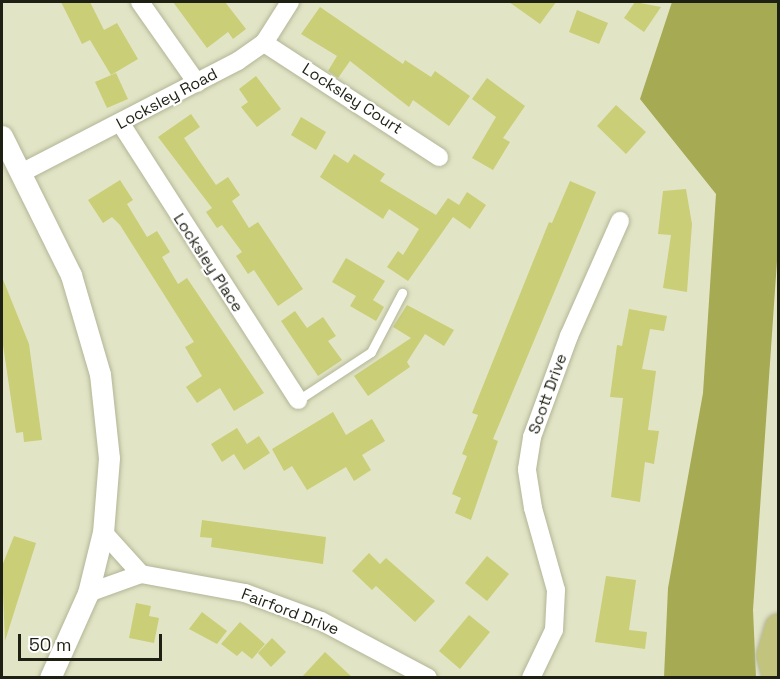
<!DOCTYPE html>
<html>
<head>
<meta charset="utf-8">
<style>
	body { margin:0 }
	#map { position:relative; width:780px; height:679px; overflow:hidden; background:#e2e5c5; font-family:"Space Grotesk",sans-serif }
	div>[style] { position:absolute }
	.forest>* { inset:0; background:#a5aa53 }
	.building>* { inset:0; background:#c9ce77 }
	.roads { filter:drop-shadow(0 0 2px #b3b597) drop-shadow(0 0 2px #b3b597) }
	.service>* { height:9px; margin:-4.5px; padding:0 4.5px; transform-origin:4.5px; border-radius:4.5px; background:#fff }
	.minor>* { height:18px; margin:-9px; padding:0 9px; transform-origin:9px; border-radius:9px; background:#fff }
	.tertiary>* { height:21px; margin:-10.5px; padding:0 10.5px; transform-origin:10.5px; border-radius:10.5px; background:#fff }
	.primary>* { height:27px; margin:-13.5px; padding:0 13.5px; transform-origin:13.5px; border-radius:13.5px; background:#c2c47d }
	span { translate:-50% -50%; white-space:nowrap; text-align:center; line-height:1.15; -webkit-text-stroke:4.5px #fff; paint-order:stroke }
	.street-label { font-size:16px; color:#1f2014 }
	.frame { position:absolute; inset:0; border:3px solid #1f2014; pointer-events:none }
	.scale { position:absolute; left:18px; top:634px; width:144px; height:27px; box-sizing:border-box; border:3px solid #1f2014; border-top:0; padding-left:8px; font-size:18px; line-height:21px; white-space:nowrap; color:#1f2014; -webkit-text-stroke:4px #fff; paint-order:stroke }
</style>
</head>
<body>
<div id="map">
	<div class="forest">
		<div style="clip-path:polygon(672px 2px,777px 2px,777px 261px,753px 610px,756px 677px,664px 677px,668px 588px,703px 393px,716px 194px,640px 99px)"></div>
	</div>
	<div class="building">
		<div style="clip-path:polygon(61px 2px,90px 2px,104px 30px,117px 23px,138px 59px,111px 75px,90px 40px,82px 44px)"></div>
		<div style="clip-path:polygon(173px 2px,225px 2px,246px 29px,233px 39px,228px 32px,207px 48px)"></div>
		<div style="clip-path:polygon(509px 2px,556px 2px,540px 24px)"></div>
		<div style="clip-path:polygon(635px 2px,661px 7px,644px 32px,624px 18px)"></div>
		<div style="clip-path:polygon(320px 7px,403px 64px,405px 60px,431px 77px,435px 71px,470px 96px,449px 126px,413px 100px,409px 107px,350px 61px,338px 78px,328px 71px,337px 56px,301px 34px)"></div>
		<div style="clip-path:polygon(577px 10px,608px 23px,599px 44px,569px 32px)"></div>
		<div style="clip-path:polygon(116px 73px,128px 99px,107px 108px,95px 82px)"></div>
		<div style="clip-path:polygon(256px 76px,281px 109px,257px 127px,241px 107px,248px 102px,239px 89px)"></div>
		<div style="clip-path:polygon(487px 78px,525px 106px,503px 138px,510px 142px,493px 170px,472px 158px,496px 117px,472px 99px)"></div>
		<div style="clip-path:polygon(616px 105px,646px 132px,626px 154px,597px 126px)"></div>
		<div style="clip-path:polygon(191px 114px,200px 127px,184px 138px,198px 159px,216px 185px,228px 177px,240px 195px,232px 201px,249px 228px,258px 222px,303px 289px,278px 306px,254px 270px,248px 274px,236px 256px,242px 252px,222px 225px,217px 228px,206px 212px,212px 208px,158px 137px)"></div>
		<div style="clip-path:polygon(301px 117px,326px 132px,316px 150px,291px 135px)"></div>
		<div style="clip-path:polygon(334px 154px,348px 163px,354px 154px,385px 174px,380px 181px,436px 215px,448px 198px,459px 205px,467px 192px,486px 205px,470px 229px,453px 217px,408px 281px,387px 267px,398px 251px,403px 255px,419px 229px,389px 209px,383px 219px,320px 177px)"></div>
		<div style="clip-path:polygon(120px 180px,133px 200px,127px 204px,147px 237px,157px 231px,170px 252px,162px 257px,178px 284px,187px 278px,264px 393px,234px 411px,220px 388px,197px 403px,186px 387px,202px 376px,185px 347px,194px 342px,120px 225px,112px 217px,103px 223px,88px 200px)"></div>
		<div style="clip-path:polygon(570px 181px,596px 192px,493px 439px,498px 441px,471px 520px,455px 513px,461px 498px,452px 494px,467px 456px,462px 454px,478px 415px,472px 413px,549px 222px,552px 223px)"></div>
		<div style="clip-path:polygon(686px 189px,692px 224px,687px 292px,663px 288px,671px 235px,658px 234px,663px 191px)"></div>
		<div style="clip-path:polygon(346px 258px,385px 281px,373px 300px,384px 307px,376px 321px,350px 306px,356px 296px,332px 282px)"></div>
		<div style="clip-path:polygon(2px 277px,29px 344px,42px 440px,24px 442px,23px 432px,16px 433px,2px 338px)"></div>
		<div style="clip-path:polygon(407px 305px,454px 330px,444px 346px,425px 334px,407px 362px,410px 367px,368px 396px,354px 376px,411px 338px,393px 327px)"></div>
		<div style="clip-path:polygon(629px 309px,667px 316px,664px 331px,650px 329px,642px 369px,656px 371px,648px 430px,659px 431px,654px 464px,645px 462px,640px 502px,611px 497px,623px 398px,610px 397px,617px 345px,622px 346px)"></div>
		<div style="clip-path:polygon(295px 311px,307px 328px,323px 317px,336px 336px,328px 341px,342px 360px,318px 376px,281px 321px)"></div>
		<div style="clip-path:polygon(333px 412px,346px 435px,372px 419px,385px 441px,362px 455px,371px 470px,354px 481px,346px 467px,307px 490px,292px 466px,284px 471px,272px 449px)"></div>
		<div style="clip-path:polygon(237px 428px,247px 444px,259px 436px,270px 453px,244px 470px,234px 454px,222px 462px,211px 444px)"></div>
		<div style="clip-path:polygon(202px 520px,326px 537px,323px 564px,211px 547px,212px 538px,200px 537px)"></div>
		<div style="clip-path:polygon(14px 536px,36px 543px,5px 641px,2px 566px)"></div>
		<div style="clip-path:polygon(369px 553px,380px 564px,386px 558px,435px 601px,415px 622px,376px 586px,372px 590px,352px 571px)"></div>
		<div style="clip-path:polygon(487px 556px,509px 574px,487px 601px,465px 583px)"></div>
		<div style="clip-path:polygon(606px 576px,636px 580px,629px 630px,647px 632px,645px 649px,595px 642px)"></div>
		<div style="clip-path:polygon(136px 603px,151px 606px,149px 616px,159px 618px,154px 643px,129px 638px)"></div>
		<div style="clip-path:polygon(202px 612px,227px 631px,217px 644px,189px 629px)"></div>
		<div style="clip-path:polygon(469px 615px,490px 632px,460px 669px,439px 651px)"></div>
		<div style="clip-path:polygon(240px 622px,265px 644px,252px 659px,242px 651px,237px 656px,221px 644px)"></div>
		<div style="clip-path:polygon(272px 638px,286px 652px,271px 667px,258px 653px)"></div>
		<div style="clip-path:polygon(325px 652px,353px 678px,301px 678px)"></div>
	</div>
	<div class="roads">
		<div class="service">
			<div style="left:298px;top:400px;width:87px;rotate:-33.3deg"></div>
			<div style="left:371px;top:352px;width:67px;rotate:-62.3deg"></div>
		</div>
		<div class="minor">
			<div style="left:140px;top:2px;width:99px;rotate:54.9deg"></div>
			<div style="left:264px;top:43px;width:209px;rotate:33.1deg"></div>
			<div style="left:121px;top:124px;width:328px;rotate:57.3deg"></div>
			<div style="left:23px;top:172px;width:242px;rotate:-27.3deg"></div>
			<div style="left:238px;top:61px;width:32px;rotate:-35deg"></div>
			<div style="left:264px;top:43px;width:49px;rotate:-57.6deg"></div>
			<div style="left:103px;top:532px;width:57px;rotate:47.9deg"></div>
			<div style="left:141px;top:574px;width:106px;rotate:10.4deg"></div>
			<div style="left:245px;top:593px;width:81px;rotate:20.2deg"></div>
			<div style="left:321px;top:621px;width:121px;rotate:28deg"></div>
			<div style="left:88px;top:593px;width:56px;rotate:-19.7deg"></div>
			<div style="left:531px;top:678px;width:53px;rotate:-64.4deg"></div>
			<div style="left:554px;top:630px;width:40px;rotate:-87.1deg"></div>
			<div style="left:556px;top:590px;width:85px;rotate:-105.7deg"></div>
			<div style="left:533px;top:508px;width:39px;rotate:-99deg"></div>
			<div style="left:527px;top:469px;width:32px;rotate:-81deg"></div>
			<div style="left:532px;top:437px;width:108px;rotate:-69.9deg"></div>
			<div style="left:569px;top:336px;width:126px;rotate:-66.1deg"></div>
		</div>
		<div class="tertiary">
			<div style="left:2px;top:136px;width:155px;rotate:63.6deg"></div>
			<div style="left:71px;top:275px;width:103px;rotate:73.7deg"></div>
			<div style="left:100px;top:374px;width:84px;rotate:83.9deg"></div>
			<div style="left:109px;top:458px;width:74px;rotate:94.6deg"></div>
			<div style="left:103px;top:532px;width:63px;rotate:103.8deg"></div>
			<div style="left:88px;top:593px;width:93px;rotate:114.1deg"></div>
		</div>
		<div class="primary">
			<div style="left:776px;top:678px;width:24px;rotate:-105deg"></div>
			<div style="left:770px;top:655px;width:29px;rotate:-74deg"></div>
		</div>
	</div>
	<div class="street-label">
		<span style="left:167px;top:99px;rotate:-28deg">Locksley Road</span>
		<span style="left:352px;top:99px;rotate:33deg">Locksley Court</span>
		<span style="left:208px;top:263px;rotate:57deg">Locksley Place</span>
		<span style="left:548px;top:394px;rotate:-70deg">Scott Drive</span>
		<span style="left:290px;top:612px;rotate:21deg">Fairford Drive</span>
	</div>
	<div class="frame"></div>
	<div class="scale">50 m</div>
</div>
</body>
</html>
